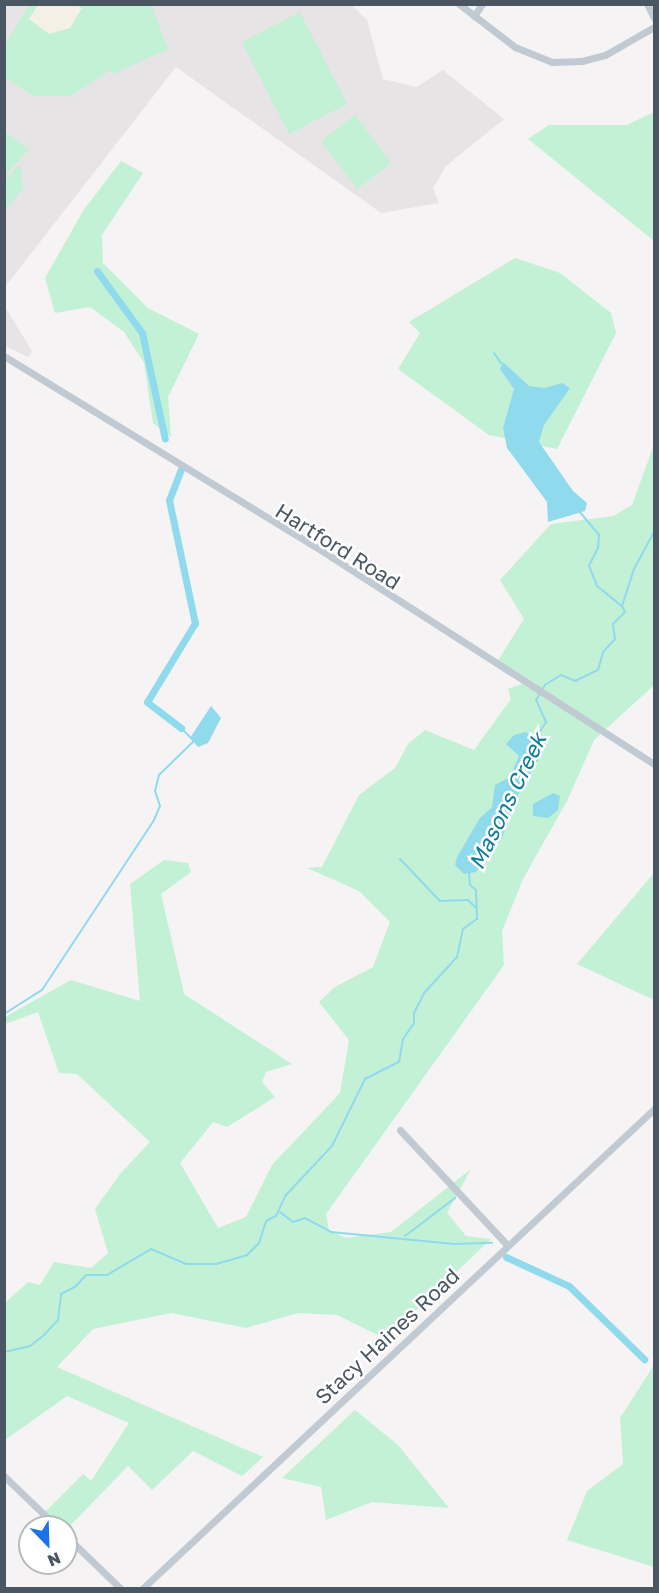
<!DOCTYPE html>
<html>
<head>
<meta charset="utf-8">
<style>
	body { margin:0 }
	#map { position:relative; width:659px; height:1593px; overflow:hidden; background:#f5f3f3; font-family:"Golos Text",sans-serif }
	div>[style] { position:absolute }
	.education>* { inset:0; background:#e6e4e5 }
	.green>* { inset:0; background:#c3f1d5 }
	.sand>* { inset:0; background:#f5f0e5 }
	.water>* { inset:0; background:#90daee }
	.stream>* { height:2px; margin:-1px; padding:0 1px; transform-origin:1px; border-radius:1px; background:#90daee }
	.canal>* { height:7px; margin:-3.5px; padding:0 3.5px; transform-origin:3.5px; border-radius:3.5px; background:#90daee }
	.minor>* { height:7px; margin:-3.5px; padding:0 3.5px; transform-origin:3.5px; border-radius:3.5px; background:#c1cad2 }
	span { translate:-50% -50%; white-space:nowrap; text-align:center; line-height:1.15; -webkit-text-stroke:5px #fff; paint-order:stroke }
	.street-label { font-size:21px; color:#4a5661 }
	.water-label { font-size:22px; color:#0c7c9b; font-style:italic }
	.frame { position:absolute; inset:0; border:6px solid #4a5661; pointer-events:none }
	.north { position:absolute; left:18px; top:1515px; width:60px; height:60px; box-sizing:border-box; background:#fff; border:2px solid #b7bbc0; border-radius:50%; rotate:157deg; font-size:16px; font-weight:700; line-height:24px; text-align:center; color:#4a5661 }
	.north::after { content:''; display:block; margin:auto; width:21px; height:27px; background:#1a73e8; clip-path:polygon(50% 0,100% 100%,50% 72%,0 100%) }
</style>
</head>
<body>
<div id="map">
	<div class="education">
		<div style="clip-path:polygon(5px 5px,352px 5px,367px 20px,383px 79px,417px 87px,443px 70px,504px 119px,446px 166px,433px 188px,439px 203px,381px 213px,176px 67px,5px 287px)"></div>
		<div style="clip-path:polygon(4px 305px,32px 351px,28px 357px,5px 346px)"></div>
	</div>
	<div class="green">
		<div style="clip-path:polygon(151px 4px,168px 49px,113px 74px,111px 70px,70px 96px,33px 96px,5px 78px,4px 46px,29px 5px)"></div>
		<div style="clip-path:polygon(300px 12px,347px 104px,289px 134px,242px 42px)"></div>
		<div style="clip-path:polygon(654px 112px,654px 241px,528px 139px,549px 125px,627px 125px)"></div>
		<div style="clip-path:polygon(355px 115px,391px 163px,357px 189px,321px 141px)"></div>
		<div style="clip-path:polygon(5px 132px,29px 149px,5px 176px)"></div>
		<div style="clip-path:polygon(121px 161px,143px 173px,102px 235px,103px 263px,148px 308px,199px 334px,168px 397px,171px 437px,153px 423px,144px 363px,124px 332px,90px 307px,55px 313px,45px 278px,83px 211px)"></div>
		<div style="clip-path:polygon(20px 164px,23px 188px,5px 211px,5px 180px)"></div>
		<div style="clip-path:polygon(515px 258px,560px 273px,611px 313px,616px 333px,557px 449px,489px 435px,398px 369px,420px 333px,409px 322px)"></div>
		<div style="clip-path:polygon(654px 445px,654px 685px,594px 740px,567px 801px,523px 879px,502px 931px,504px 965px,326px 1214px,329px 1230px,346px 1238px,391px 1232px,471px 1169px,447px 1213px,466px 1236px,491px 1239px,386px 1339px,337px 1315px,298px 1313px,246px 1328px,171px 1313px,93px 1329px,57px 1367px,263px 1457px,242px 1476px,193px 1451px,152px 1490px,128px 1466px,66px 1530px,57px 1527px,43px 1514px,83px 1474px,91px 1481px,129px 1423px,67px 1396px,5px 1440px,5px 1303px,28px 1282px,40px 1285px,54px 1262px,91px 1268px,108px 1253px,95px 1209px,120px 1174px,150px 1142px,77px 1074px,59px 1073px,38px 1012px,5px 1024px,5px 1017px,71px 980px,140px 1001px,130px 884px,164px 860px,188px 863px,191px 872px,161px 894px,184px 994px,292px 1064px,266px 1072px,262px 1082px,275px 1097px,227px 1127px,213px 1122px,180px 1163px,218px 1228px,246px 1217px,272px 1165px,340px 1093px,349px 1040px,319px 1002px,335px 987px,373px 967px,390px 922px,359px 891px,307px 868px,322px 867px,359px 795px,395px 768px,408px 744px,425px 730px,474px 750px,511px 699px,508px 689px,529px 681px,497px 662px,524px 619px,500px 580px,551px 524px,613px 516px,632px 505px)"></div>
		<div style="clip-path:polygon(654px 873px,654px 1000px,577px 964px)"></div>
		<div style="clip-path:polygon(654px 1365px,654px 1567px,567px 1540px,587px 1491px,623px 1464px,620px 1418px)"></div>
		<div style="clip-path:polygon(355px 1410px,398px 1445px,449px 1508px,372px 1502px,326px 1520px,321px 1487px,282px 1478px)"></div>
	</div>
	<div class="sand">
		<div style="clip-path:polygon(38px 5px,76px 5px,82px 8px,70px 28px,49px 34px,29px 19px)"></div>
	</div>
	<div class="water">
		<div style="clip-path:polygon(503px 362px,529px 386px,545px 388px,562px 383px,570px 388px,544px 425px,539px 442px,573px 491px,587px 503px,585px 511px,548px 522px,547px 502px,507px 448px,503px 428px,514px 389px,500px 369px)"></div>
		<div style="clip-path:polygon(211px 706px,221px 718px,208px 743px,198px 747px,190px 738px)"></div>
		<div style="clip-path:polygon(526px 732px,545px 749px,520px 790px,502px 838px,476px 872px,464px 874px,455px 865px,457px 857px,480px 818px,492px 807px,495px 785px,510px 777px,519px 756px,506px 744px,514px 735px)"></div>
		<div style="clip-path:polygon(553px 793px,560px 796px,558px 810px,548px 818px,533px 816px,533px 804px)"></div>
	</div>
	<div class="stream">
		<div style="left:494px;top:353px;width:12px;rotate:55deg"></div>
		<div style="left:579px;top:511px;width:31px;rotate:50deg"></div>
		<div style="left:599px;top:535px;width:13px;rotate:94deg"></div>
		<div style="left:598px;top:548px;width:20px;rotate:117deg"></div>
		<div style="left:589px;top:566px;width:22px;rotate:68deg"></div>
		<div style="left:597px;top:586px;width:32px;rotate:39deg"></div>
		<div style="left:534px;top:740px;width:22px;rotate:-56deg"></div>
		<div style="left:546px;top:722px;width:24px;rotate:-114deg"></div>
		<div style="left:536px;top:700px;width:17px;rotate:-59deg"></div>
		<div style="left:545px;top:685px;width:19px;rotate:-32deg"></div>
		<div style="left:561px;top:675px;width:15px;rotate:23deg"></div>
		<div style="left:575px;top:681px;width:25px;rotate:-26deg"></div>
		<div style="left:598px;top:670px;width:19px;rotate:-74deg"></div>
		<div style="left:603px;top:652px;width:18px;rotate:-47deg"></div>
		<div style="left:615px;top:639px;width:15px;rotate:-98deg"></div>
		<div style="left:613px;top:624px;width:17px;rotate:-45deg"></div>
		<div style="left:625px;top:612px;width:7px;rotate:-117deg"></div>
		<div style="left:622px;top:606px;width:39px;rotate:-72deg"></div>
		<div style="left:634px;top:569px;width:42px;rotate:-61.6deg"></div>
		<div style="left:400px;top:859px;width:58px;rotate:46.4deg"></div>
		<div style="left:440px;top:901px;width:28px;rotate:-2deg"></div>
		<div style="left:468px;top:900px;width:10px;rotate:45deg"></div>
		<div style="left:4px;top:1014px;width:45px;rotate:-32.3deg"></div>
		<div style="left:42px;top:990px;width:204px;rotate:-56.6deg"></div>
		<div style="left:154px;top:820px;width:15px;rotate:-67deg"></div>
		<div style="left:160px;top:806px;width:16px;rotate:-108deg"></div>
		<div style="left:155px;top:791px;width:16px;rotate:-76deg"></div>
		<div style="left:159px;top:775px;width:49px;rotate:-44.2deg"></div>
		<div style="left:194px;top:741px;width:18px;rotate:-135deg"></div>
		<div style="left:280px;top:1212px;width:16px;rotate:38deg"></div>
		<div style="left:293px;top:1222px;width:13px;rotate:-18deg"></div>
		<div style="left:305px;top:1218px;width:30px;rotate:28deg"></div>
		<div style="left:331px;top:1232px;width:124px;rotate:5.6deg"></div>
		<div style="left:454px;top:1244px;width:38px;rotate:-2deg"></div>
		<div style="left:405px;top:1236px;width:63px;rotate:-37.2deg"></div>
		<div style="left:4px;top:1352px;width:27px;rotate:-13deg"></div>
		<div style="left:30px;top:1346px;width:18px;rotate:-38deg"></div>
		<div style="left:44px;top:1335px;width:21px;rotate:-47deg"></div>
		<div style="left:58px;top:1320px;width:26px;rotate:-83deg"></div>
		<div style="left:61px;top:1294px;width:16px;rotate:-27deg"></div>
		<div style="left:75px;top:1287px;width:16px;rotate:-47deg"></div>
		<div style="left:86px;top:1275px;width:21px"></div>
		<div style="left:107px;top:1275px;width:51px;rotate:-30.6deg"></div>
		<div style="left:151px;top:1249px;width:38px;rotate:23deg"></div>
		<div style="left:186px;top:1264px;width:30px"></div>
		<div style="left:216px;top:1264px;width:32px;rotate:-16deg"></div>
		<div style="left:247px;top:1255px;width:17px;rotate:-45deg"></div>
		<div style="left:259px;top:1243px;width:23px;rotate:-72deg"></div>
		<div style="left:266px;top:1221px;width:11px;rotate:-27deg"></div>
		<div style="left:276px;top:1216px;width:23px;rotate:-65deg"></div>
		<div style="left:286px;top:1195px;width:67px;rotate:-46.8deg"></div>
		<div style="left:332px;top:1146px;width:75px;rotate:-63.8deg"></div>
		<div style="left:365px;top:1079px;width:38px;rotate:-27deg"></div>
		<div style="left:399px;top:1062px;width:23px;rotate:-80deg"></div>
		<div style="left:403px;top:1039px;width:19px;rotate:-55deg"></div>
		<div style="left:414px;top:1023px;width:10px;rotate:-90deg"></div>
		<div style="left:414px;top:1013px;width:22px;rotate:-63deg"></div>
		<div style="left:424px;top:993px;width:49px;rotate:-47.5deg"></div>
		<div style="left:457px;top:957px;width:29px;rotate:-78deg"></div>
		<div style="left:463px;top:929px;width:17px;rotate:-36deg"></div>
		<div style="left:477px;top:919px;width:29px;rotate:-92deg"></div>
		<div style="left:476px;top:890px;width:8px;rotate:-140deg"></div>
		<div style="left:470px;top:885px;width:12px;rotate:-95deg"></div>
	</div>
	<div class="canal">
		<div style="left:97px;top:271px;width:77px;rotate:54deg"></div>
		<div style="left:142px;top:333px;width:108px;rotate:77.8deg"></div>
		<div style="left:181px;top:469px;width:33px;rotate:111deg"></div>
		<div style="left:169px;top:500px;width:126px;rotate:78.1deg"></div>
		<div style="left:195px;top:623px;width:92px;rotate:121.3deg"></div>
		<div style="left:147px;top:702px;width:43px;rotate:37.4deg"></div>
		<div style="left:506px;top:1257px;width:69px;rotate:24.7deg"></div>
		<div style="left:569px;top:1286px;width:105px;rotate:44.2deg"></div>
	</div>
	<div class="minor">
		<div style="left:459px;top:4px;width:71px;rotate:37.5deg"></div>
		<div style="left:515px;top:47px;width:40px;rotate:22deg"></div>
		<div style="left:552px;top:62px;width:30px;rotate:-2deg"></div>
		<div style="left:582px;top:61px;width:24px;rotate:-15deg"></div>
		<div style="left:605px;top:55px;width:56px;rotate:-29.7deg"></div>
		<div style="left:647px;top:4px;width:16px;rotate:63deg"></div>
		<div style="left:474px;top:16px;width:14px;rotate:-56deg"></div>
		<div style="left:4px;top:356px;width:382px;rotate:31.5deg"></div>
		<div style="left:330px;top:556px;width:385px;rotate:32.7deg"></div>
		<div style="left:400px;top:1130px;width:158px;rotate:47deg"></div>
		<div style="left:4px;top:1476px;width:74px;rotate:43.9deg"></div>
		<div style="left:66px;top:1536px;width:75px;rotate:43.9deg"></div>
		<div style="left:143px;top:1588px;width:700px;rotate:-43.15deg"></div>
	</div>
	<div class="street-label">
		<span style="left:338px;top:546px;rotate:32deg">Hartford Road</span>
		<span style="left:387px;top:1336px;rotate:-43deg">Stacy Haines Road</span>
	</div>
	<div class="water-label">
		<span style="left:507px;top:801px;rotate:-64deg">Masons Creek</span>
	</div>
	<div class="frame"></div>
	<div class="north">N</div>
</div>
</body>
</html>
